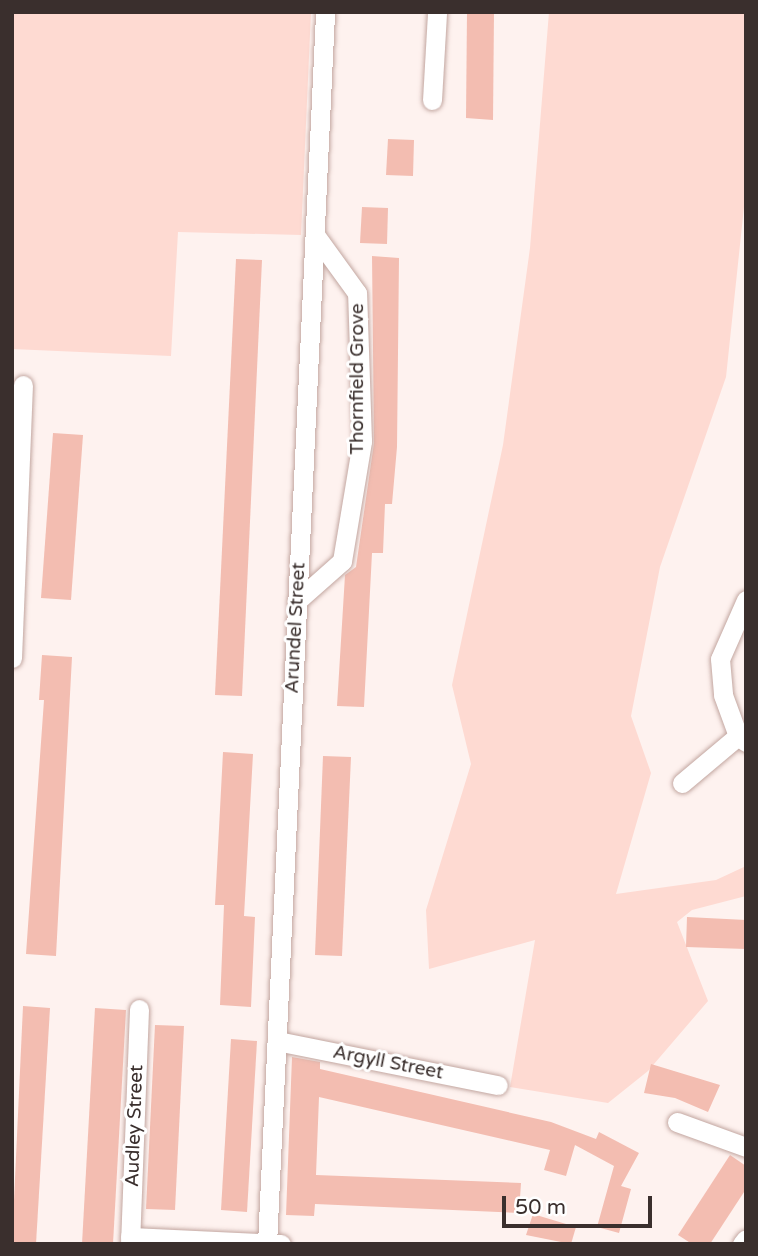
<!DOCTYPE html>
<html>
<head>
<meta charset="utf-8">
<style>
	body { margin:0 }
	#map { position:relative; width:758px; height:1256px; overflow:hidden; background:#fef2ef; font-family:"Varela Round",sans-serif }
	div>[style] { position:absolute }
	.green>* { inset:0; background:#fedad2 }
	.building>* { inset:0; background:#f3bdb1 }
	.roads { filter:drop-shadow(0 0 2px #c2a6a0) drop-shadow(0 0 2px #c2a6a0) }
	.street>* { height:19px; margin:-9.5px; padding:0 9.5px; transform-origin:9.5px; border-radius:9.5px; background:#fff }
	span { translate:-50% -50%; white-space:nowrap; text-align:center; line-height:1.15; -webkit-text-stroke:6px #fff; paint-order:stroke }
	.street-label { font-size:19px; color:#3a2f2d }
	.frame { position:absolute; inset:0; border:14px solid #3a2f2d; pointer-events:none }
	.scale { position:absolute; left:502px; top:1196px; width:150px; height:32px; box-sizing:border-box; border:4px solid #3a2f2d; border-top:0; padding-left:9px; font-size:21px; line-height:24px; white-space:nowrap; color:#3a2f2d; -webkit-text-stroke:5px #fff; paint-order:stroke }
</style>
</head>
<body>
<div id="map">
	<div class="green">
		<div style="clip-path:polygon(12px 12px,311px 12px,301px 235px,178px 232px,171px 356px,12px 349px)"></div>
		<div style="clip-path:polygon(549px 12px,746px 12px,746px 188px,726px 377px,660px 567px,631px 716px,651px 773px,616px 894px,716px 880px,746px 866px,746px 896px,692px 910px,677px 922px,708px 1001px,648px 1071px,608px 1103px,510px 1087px,535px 940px,429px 969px,426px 910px,471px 764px,452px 685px,503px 445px,530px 248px)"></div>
	</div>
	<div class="building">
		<div style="clip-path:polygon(467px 12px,494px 12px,493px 120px,466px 118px)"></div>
		<div style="clip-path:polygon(388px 139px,414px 140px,413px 176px,386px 175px)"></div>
		<div style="clip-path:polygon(362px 207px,388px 208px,387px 244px,360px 243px)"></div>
		<div style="clip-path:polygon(372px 256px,399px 258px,397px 447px,392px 504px,385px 504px,383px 553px,372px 553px,364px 707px,337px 706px,345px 575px,356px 567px,374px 443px)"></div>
		<div style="clip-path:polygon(236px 259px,262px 260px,242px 696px,215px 695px)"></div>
		<div style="clip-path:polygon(53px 433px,83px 435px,71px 600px,41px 598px)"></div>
		<div style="clip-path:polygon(42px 655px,72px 657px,56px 956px,26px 954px,44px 700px,39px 700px)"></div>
		<div style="clip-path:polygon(223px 752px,253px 754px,244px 916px,255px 917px,251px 1007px,220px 1005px,224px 905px,215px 905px)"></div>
		<div style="clip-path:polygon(323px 756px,351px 757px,342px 956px,315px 955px)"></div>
		<div style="clip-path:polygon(687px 917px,746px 920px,746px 949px,686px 947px)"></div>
		<div style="clip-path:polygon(23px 1006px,50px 1008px,36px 1244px,12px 1244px)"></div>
		<div style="clip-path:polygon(95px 1008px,126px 1010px,113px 1244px,82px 1244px)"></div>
		<div style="clip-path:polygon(155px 1025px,184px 1026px,175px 1210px,146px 1209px)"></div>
		<div style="clip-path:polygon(231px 1039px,257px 1041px,247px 1212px,221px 1210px)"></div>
		<div style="clip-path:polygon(292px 1057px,320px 1062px,320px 1069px,551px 1122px,596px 1139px,599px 1132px,639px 1153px,621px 1186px,631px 1189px,619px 1233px,597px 1227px,614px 1166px,575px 1145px,566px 1176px,544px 1170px,550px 1150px,319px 1097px,316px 1175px,521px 1183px,519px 1213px,315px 1204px,314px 1216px,286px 1215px)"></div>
		<div style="clip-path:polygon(651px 1064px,720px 1085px,708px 1112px,675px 1098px,644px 1093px)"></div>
		<div style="clip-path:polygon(730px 1155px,746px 1166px,746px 1189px,710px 1244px,692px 1244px,678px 1235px)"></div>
		<div style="clip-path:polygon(533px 1214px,576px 1227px,571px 1244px,526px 1235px)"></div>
	</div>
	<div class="roads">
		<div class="street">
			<div style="left:432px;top:100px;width:88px;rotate:-86.7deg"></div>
			<div style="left:298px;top:600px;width:59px;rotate:-41.6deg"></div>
			<div style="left:342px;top:561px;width:122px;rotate:-80.5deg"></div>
			<div style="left:362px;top:441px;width:148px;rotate:-91.9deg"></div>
			<div style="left:357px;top:293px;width:72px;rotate:-125.9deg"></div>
			<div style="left:746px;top:600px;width:64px;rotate:113.8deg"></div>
			<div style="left:720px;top:659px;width:36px;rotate:85deg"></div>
			<div style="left:723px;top:695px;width:44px;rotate:69.9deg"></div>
			<div style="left:738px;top:736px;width:10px;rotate:37deg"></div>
			<div style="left:12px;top:658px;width:273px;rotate:-87.7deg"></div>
			<div style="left:682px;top:783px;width:73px;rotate:-40deg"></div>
			<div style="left:277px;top:1041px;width:225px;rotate:11.3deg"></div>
			<div style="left:677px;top:1122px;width:73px;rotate:19.9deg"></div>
			<div style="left:130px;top:1237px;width:151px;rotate:2.7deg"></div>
			<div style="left:130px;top:1244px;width:235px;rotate:-87.8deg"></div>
			<div style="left:267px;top:1244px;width:1233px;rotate:-87.3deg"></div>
			<div style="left:742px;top:1244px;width:6px;rotate:-51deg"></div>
		</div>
	</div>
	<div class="street-label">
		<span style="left:358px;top:379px;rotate:-90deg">Thornfield Grove</span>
		<span style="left:296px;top:628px;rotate:-87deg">Arundel Street</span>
		<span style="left:388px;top:1063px;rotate:11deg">Argyll Street</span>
		<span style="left:135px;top:1126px;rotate:-88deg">Audley Street</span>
	</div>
	<div class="frame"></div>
	<div class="scale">50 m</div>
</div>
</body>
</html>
